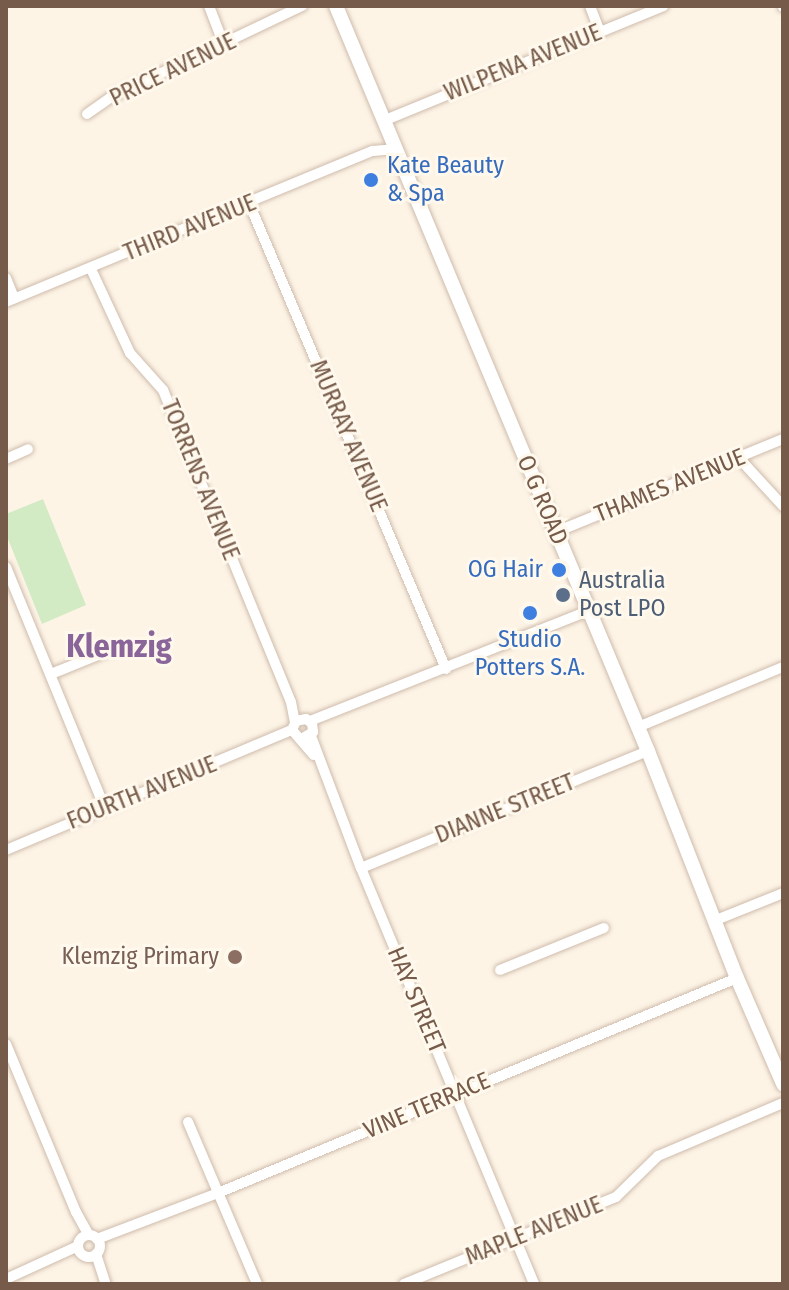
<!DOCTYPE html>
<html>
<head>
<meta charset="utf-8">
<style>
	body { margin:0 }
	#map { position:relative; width:789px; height:1290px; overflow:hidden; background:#fdf4e6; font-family:"Fira Sans Condensed",sans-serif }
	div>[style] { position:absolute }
	.green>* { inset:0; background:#d3ebc4 }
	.roads { filter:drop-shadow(0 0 2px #cfbcac) drop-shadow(0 0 2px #cfbcac) }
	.street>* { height:10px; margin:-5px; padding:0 5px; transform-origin:5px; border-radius:5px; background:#fff }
	.street>.ring { margin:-5px; padding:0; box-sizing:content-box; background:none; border:10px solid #fff; border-radius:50% }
	.secondary>* { height:14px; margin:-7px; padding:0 7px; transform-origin:7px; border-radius:7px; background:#fff }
	.dots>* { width:22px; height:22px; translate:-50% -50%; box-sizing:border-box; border:4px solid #fff8ec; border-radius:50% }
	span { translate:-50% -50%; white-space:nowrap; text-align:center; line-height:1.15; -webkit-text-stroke:6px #fff8ec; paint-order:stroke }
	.street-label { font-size:24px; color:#765b4a }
	.shop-label { font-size:24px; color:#366cbe }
	.left { translate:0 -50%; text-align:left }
	.right { translate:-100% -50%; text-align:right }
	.service-label { font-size:24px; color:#4e5e75 }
	.education-label { font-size:24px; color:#785e54 }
	.district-label { font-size:32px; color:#89659a; font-weight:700 }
	.frame { position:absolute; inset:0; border:8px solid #765b4a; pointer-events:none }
</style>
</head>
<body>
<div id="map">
	<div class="green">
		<div style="clip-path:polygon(43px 499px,86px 605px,42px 624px,6px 534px,6px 514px)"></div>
	</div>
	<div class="roads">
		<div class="street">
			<div style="left:209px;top:6px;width:42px;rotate:69deg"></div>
			<div style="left:590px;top:6px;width:28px;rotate:69deg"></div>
			<div style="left:783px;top:6px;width:1px;rotate:90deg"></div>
			<div style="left:87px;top:114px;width:29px;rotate:-35deg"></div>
			<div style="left:111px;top:97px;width:212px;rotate:-25.5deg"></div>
			<div style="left:383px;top:121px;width:303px;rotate:-22.3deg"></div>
			<div style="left:249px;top:203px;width:506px;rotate:67.08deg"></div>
			<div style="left:91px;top:269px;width:93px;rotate:65.1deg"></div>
			<div style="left:130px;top:353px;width:50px;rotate:48.3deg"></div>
			<div style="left:163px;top:390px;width:337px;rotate:67.7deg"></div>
			<div style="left:291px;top:702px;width:20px;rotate:79deg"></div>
			<div style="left:6px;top:278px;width:22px;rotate:68deg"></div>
			<div style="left:6px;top:302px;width:397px;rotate:-22.4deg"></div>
			<div style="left:373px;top:151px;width:23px;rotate:-5deg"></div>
			<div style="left:738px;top:457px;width:67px;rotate:47.4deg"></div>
			<div style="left:6px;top:459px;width:24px;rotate:-24deg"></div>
			<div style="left:556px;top:532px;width:245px;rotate:-22.3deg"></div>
			<div style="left:6px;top:567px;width:261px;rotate:67.7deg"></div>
			<div style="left:51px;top:674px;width:69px;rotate:-22.1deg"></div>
			<div style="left:310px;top:721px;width:299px;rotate:-21.6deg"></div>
			<div style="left:638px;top:727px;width:157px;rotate:-22.5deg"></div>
			<div style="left:311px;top:736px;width:141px;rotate:69.3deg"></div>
			<div style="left:361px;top:868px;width:451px;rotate:67.4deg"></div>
			<div style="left:301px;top:739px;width:14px;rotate:-30deg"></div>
			<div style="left:313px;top:732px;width:9px;rotate:-96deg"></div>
			<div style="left:312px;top:723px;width:7px;rotate:-146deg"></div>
			<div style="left:306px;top:719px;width:10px;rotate:169deg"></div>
			<div style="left:296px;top:721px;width:10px;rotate:114deg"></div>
			<div style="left:292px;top:730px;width:33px;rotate:49deg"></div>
			<div style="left:6px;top:850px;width:310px;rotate:-22.8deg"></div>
			<div style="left:361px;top:868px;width:310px;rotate:-22.2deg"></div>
			<div style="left:716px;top:920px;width:72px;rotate:-21.9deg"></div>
			<div style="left:500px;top:970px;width:112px;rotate:-22deg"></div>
			<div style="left:6px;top:1044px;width:182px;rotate:67.4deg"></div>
			<div style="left:76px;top:1212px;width:26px;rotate:61deg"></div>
			<div style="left:188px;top:1122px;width:176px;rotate:66.9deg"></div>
			<div class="ring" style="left:78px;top:1235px;width:12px;height:12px"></div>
			<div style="left:97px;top:1239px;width:129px;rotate:-20.8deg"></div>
			<div style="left:218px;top:1193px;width:562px;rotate:-22.5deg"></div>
			<div style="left:96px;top:1254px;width:32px;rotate:72deg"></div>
			<div style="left:6px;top:1279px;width:79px;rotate:-24.6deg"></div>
			<div style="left:404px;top:1284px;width:229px;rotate:-22.3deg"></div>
			<div style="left:616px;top:1197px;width:59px;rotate:-44.3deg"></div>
			<div style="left:658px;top:1156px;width:136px;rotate:-23deg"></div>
		</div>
		<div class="secondary">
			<div style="left:336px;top:6px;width:808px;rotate:67.28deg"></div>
			<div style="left:648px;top:751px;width:244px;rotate:68.6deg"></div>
			<div style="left:737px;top:978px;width:116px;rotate:66.5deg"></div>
		</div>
	</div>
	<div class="dots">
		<div style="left:371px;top:180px;background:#3f7fe0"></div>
		<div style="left:559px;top:570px;background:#3f7fe0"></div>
		<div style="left:563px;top:595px;background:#5c6f8a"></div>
		<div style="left:530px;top:613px;background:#3f7fe0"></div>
		<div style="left:235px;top:957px;background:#8d6e63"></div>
	</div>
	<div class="street-label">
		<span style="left:523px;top:63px;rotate:-22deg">WILPENA AVENUE</span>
		<span style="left:173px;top:70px;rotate:-26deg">PRICE AVENUE</span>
		<span style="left:190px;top:228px;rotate:-22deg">THIRD AVENUE</span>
		<span style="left:348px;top:436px;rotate:67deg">MURRAY AVENUE</span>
		<span style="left:200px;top:480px;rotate:68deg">TORRENS AVENUE</span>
		<span style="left:670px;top:486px;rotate:-22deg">THAMES AVENUE</span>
		<span style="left:542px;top:500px;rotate:67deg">O G ROAD</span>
		<span style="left:142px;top:793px;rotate:-22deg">FOURTH AVENUE</span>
		<span style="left:505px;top:809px;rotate:-22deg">DIANNE STREET</span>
		<span style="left:416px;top:1000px;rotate:67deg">HAY STREET</span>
		<span style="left:427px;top:1106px;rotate:-23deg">VINE TERRACE</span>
		<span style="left:534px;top:1231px;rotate:-22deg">MAPLE AVENUE</span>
	</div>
	<div class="shop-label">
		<span class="left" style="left:387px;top:180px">Kate Beauty<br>&amp; Spa</span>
		<span class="right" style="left:543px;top:570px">OG Hair</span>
		<span style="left:530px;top:654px">Studio<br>Potters S.A.</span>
	</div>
	<div class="service-label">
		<span class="left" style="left:579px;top:595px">Australia<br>Post LPO</span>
	</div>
	<div class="education-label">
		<span class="right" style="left:219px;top:957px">Klemzig Primary</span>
	</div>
	<div class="district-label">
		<span style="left:119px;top:646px">Klemzig</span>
	</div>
	<div class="frame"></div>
</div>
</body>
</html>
